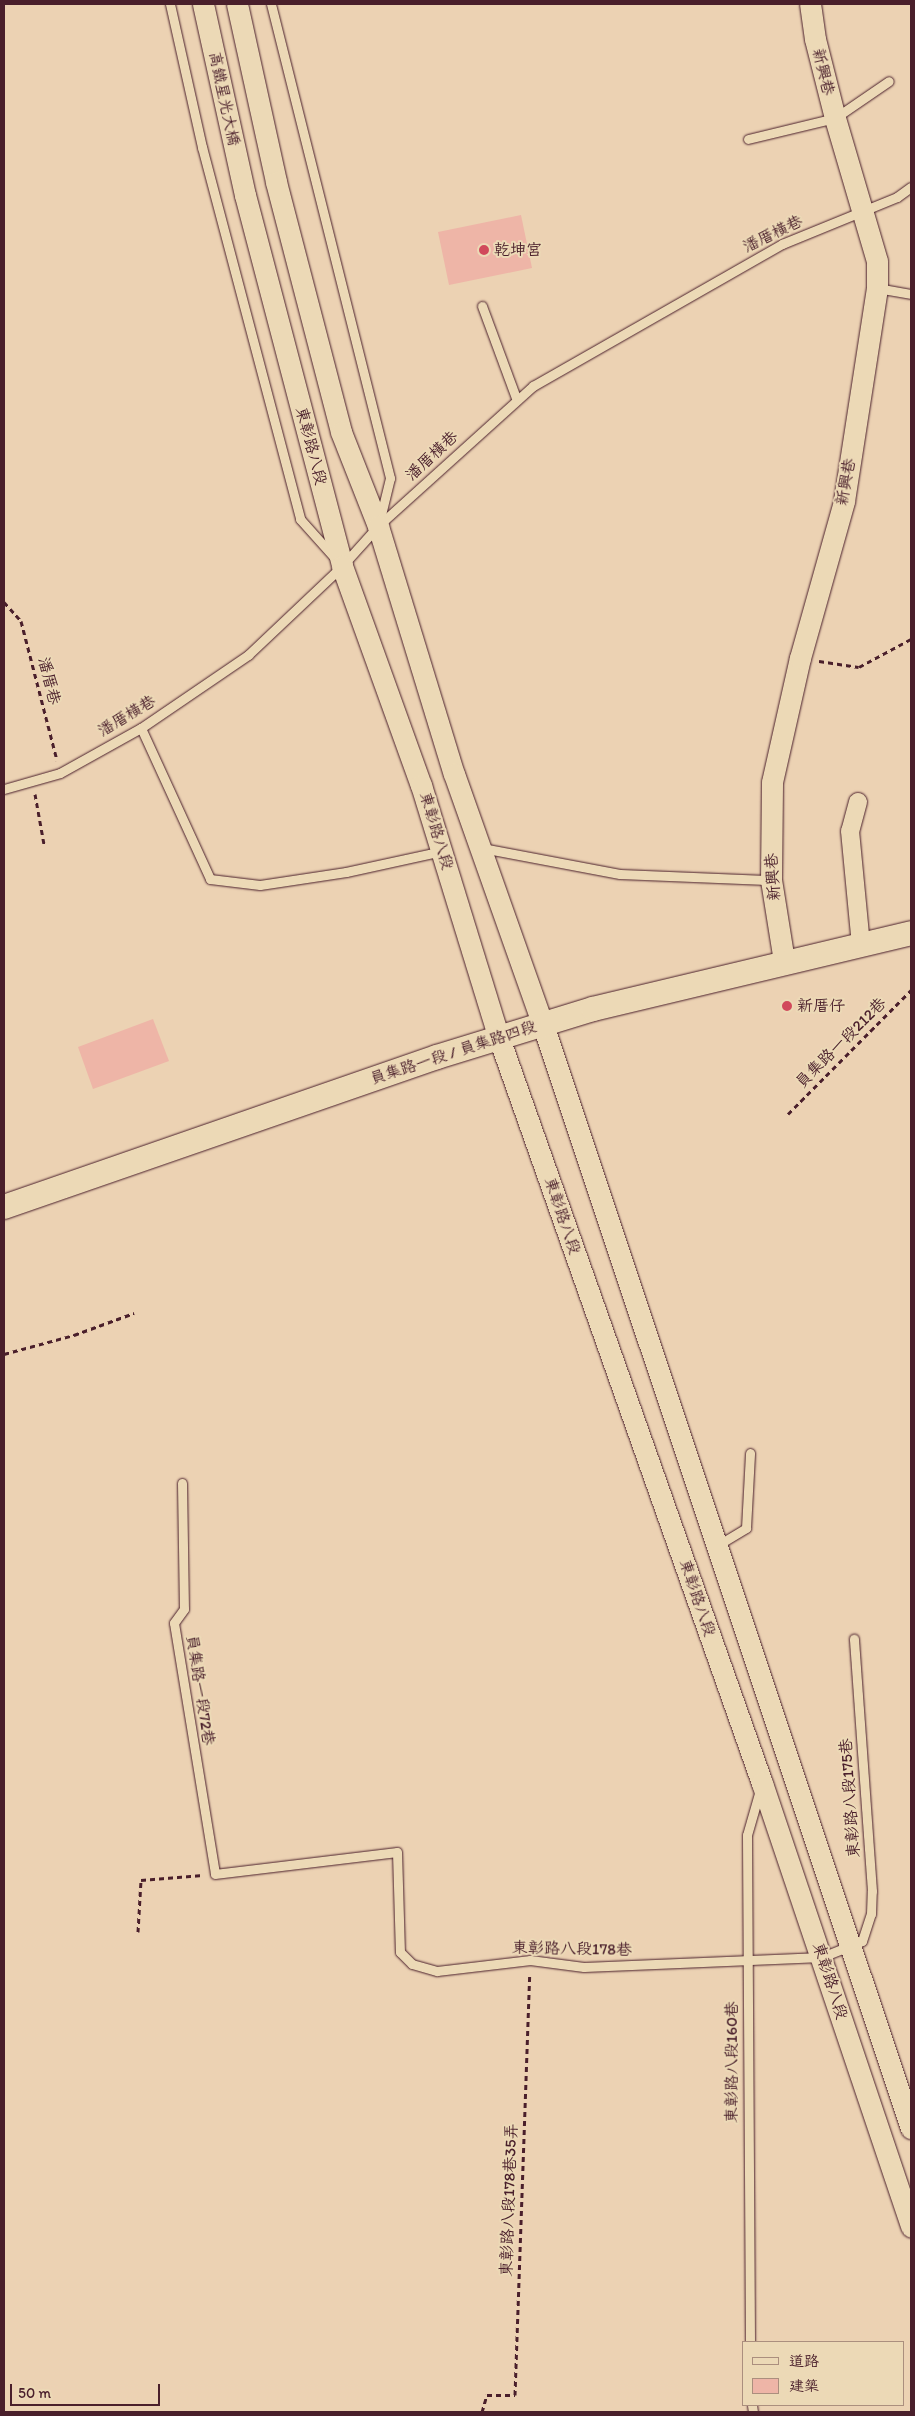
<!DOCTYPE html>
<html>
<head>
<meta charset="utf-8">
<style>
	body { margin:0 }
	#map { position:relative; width:915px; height:2416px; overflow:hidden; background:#ecd2b3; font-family:Itim,"LXGW WenKai TC",sans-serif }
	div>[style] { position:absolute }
	.building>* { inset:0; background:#eeb5a7 }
	.path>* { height:3px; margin-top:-1.5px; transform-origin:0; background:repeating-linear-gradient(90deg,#4a1f2b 0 5px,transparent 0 9px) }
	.roads { filter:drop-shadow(0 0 1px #4a1f2b) drop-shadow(0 0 1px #4a1f2b) }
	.service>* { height:9px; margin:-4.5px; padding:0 4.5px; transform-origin:4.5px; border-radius:4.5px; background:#ecd9b6 }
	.minor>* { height:18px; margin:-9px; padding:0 9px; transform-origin:9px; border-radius:9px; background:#ecd9b6 }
	.tertiary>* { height:21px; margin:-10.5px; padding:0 10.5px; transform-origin:10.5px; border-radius:10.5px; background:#ecd9b6 }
	.secondary>* { height:24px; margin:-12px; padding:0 12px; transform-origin:12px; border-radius:12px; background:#ecd9b6 }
	.dots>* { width:14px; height:14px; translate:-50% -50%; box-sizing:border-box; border:2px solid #ecd9b6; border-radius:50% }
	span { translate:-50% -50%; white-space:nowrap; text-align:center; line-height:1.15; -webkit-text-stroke:4px #ecd9b6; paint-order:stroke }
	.street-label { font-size:16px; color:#4a1f2b }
	.poi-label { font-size:16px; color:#4a1f2b }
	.left { translate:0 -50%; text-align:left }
	.frame { position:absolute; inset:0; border:5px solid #4a1f2b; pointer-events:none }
	.legend { position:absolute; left:742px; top:2341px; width:162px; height:65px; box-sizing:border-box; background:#ecd9b6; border:1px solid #ab8f7e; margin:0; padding:6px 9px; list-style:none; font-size:15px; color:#4a1f2b }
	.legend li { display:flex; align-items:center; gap:10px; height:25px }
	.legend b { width:25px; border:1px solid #ab8f7e }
	.scale { position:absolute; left:10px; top:2384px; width:150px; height:22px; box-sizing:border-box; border:2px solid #4a1f2b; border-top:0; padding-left:6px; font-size:15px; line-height:18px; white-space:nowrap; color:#4a1f2b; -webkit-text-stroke:4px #ecd9b6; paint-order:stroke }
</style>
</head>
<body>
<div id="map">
	<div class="building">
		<div style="clip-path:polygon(521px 215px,532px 268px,449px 285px,438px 232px)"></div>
		<div style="clip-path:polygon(153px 1019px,169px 1061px,93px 1089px,78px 1047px)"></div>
	</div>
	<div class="path">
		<div style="left:4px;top:602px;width:25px;rotate:48deg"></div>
		<div style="left:21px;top:621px;width:144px;rotate:75.5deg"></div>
		<div style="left:819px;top:661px;width:40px;rotate:8.5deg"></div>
		<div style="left:859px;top:667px;width:59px;rotate:-28.3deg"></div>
		<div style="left:35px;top:794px;width:51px;rotate:79.8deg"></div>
		<div style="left:788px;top:1114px;width:175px;rotate:-45.2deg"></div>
		<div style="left:4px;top:1354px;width:73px;rotate:-15.2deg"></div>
		<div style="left:74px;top:1335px;width:64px;rotate:-20.1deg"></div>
		<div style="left:138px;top:1932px;width:52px;rotate:-86.7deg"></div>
		<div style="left:141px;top:1880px;width:62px;rotate:-4.6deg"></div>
		<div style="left:482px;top:2412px;width:18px;rotate:-74deg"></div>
		<div style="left:487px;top:2395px;width:28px"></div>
		<div style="left:515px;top:2395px;width:420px;rotate:-88deg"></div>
	</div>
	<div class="roads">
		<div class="service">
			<div style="left:170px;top:4px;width:147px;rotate:77.4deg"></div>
			<div style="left:202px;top:147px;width:385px;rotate:75.2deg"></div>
			<div style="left:300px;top:519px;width:51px;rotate:48.2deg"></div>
			<div style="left:271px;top:4px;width:489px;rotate:75.9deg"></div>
			<div style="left:390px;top:478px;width:42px;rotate:103.7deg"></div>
			<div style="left:748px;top:139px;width:89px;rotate:-13.6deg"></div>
			<div style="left:835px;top:118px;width:65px;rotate:-34.4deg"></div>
			<div style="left:877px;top:288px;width:35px;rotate:10deg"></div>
			<div style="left:482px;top:306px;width:98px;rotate:69.7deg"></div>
			<div style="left:141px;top:728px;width:166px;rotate:65.4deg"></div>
			<div style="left:210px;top:879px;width:50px;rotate:6.8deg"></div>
			<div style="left:260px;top:885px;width:87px;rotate:-8.6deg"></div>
			<div style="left:346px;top:872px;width:98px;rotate:-12.3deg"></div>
			<div style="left:4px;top:789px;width:58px;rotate:-15.9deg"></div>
			<div style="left:60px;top:773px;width:93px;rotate:-29.1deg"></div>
			<div style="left:141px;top:728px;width:130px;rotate:-34.3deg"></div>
			<div style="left:248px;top:655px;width:129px;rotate:-43.4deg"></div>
			<div style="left:342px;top:566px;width:54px;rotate:-48deg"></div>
			<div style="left:378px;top:526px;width:209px;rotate:-42.1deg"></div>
			<div style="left:533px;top:386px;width:287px;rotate:-29.7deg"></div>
			<div style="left:782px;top:244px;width:124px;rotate:-22.2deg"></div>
			<div style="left:897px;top:197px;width:17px;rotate:-36deg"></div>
			<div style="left:482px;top:848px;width:140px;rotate:10.7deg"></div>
			<div style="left:620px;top:874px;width:151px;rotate:2.3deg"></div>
			<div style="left:182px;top:1483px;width:126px;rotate:89.1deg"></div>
			<div style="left:184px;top:1609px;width:17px;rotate:126deg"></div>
			<div style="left:174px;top:1623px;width:254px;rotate:80.7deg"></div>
			<div style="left:215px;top:1874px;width:183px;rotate:-6.9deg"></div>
			<div style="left:397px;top:1852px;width:100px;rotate:88.3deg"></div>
			<div style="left:400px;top:1952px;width:17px;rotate:45deg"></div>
			<div style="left:412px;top:1964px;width:26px;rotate:16deg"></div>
			<div style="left:437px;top:1971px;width:94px;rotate:-6.7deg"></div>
			<div style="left:530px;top:1960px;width:54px;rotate:7.4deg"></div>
			<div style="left:584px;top:1967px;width:238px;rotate:-2.4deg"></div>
			<div style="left:822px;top:1957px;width:43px;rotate:-21.8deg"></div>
			<div style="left:862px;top:1941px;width:28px;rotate:-72deg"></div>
			<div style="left:871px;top:1914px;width:23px;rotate:-88deg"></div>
			<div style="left:872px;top:1891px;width:253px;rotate:-94.1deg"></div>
			<div style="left:718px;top:1545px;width:33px;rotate:-31deg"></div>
			<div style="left:746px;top:1528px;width:75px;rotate:-86.9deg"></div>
			<div style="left:750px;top:2342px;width:507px;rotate:-90.34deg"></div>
			<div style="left:747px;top:1835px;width:47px;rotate:-73.9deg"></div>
			<div style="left:752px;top:2405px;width:7px;rotate:82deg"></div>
		</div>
		<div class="minor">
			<div style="left:858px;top:802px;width:30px;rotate:105deg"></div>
			<div style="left:850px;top:831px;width:115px;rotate:84.5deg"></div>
		</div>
		<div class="tertiary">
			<div style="left:203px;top:4px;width:196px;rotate:77.6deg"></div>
			<div style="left:245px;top:195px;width:383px;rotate:75.3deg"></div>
			<div style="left:342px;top:566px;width:233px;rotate:70.2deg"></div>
			<div style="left:421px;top:785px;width:265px;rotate:72.9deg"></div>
			<div style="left:499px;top:1038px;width:790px;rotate:70.56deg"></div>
			<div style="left:762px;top:1783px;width:468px;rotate:71.4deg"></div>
			<div style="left:237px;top:4px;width:182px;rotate:77.6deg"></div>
			<div style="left:276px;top:182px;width:258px;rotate:75.4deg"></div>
			<div style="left:341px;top:432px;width:101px;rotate:68.5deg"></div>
			<div style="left:378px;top:526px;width:259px;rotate:73deg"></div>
			<div style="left:454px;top:774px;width:266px;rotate:70.5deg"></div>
			<div style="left:543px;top:1025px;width:1163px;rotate:71.55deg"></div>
			<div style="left:784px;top:961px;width:82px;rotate:-99.1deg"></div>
			<div style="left:771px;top:880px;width:98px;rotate:-89.4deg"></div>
			<div style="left:772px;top:782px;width:127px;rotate:-77.3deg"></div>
			<div style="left:800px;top:658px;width:163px;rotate:-74.3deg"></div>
			<div style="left:844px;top:501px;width:216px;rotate:-81.2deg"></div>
			<div style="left:877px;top:288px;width:27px;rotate:-90deg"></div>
			<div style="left:877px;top:261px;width:149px;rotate:-106.4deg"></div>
			<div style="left:835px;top:118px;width:81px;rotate:-104.2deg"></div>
			<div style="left:815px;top:39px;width:35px;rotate:-98deg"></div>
		</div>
		<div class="secondary">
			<div style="left:4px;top:1207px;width:458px;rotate:-19.1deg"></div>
			<div style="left:437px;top:1057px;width:163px;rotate:-17.1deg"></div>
			<div style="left:593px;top:1009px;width:327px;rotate:-13.4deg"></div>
		</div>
	</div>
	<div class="dots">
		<div style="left:484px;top:250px;background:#d1495b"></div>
		<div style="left:787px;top:1006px;background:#d1495b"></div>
	</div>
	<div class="street-label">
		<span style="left:823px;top:72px;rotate:76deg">新興巷</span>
		<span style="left:224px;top:99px;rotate:78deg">高鐵星光大橋</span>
		<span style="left:773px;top:234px;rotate:-26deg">潘厝橫巷</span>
		<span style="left:311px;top:446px;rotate:75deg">東彰路八段</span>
		<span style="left:432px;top:456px;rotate:-43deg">潘厝橫巷</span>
		<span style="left:846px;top:482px;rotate:-80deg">新興巷</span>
		<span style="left:49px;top:681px;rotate:76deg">潘厝巷</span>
		<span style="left:127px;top:716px;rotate:-31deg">潘厝橫巷</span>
		<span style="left:436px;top:831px;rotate:73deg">東彰路八段</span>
		<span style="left:773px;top:877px;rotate:-94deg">新興巷</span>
		<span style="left:841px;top:1043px;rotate:-45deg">員集路一段212巷</span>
		<span style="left:453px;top:1053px;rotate:-18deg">員集路一段 / 員集路四段</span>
		<span style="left:562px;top:1216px;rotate:71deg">東彰路八段</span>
		<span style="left:697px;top:1598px;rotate:71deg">東彰路八段</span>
		<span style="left:200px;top:1690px;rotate:81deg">員集路一段72巷</span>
		<span style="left:850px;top:1798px;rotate:-94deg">東彰路八段175巷</span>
		<span style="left:572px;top:1949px;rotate:1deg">東彰路八段178巷</span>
		<span style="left:830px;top:1981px;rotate:72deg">東彰路八段</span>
		<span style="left:732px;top:2062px;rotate:-90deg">東彰路八段160巷</span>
		<span style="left:509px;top:2200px;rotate:-88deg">東彰路八段178巷35弄</span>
	</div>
	<div class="poi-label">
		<span class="left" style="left:494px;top:250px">乾坤宮</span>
		<span class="left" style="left:797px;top:1006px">新厝仔</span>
	</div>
	<div class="frame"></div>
	<ul class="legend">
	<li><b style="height:6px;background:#ecd9b6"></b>道路</li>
	<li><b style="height:14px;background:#eeb5a7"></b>建築</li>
	</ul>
	<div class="scale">50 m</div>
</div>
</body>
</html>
